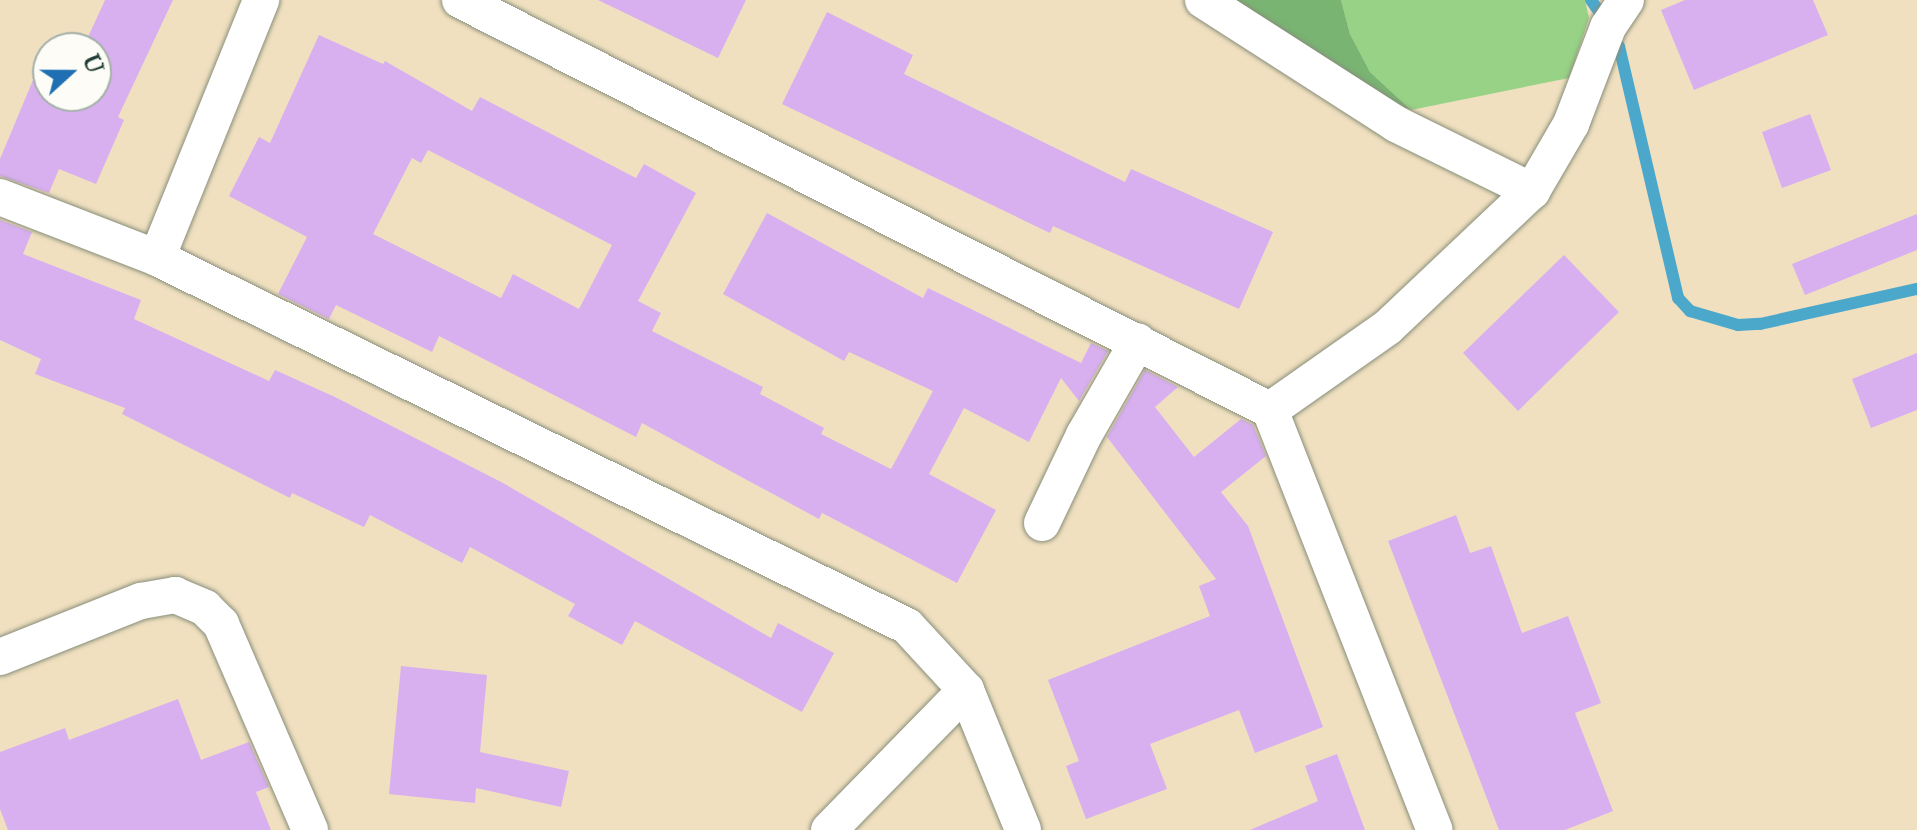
<!DOCTYPE html>
<html>
<head>
<meta charset="utf-8">
<style>
	body { margin:0 }
	#map { position:relative; width:1917px; height:830px; overflow:hidden; background:#f0e0c0; font-family:"IM FELL Double Pica",serif }
	div>[style] { position:absolute }
	.green>* { inset:0; background:#97d286 }
	.forest>* { inset:0; background:#79b473 }
	.stream>* { height:12px; margin:-6px; padding:0 6px; transform-origin:6px; border-radius:6px; background:#4ca8cb }
	.building>* { inset:0; background:#d8b0f0 }
	.roads { filter:drop-shadow(0 0 2px #888e7a) drop-shadow(0 0 2px #888e7a) }
	.minor>* { height:36px; margin:-18px; padding:0 18px; transform-origin:18px; border-radius:18px; background:#fff }
	span { translate:-50% -50%; white-space:nowrap; text-align:center; line-height:1.15; -webkit-text-stroke:6px #fdfcf7; paint-order:stroke }
	.north { position:absolute; left:32px; top:32px; width:80px; height:80px; box-sizing:border-box; background:#fdfcf7; border:2px solid #a4b0a9; border-radius:50%; rotate:69deg; font-size:22px; font-weight:700; line-height:32px; text-align:center; color:#1f3d34 }
	.north::after { content:''; display:block; margin:auto; width:28px; height:36px; background:#1f6fb2; clip-path:polygon(50% 0,100% 100%,50% 72%,0 100%) }
</style>
</head>
<body>
<div id="map">
	<div class="green">
		<div style="clip-path:polygon(1341px 0,1585px 0,1589px 18px,1569px 78px,1411px 110px,1370px 72px,1350px 34px)"></div>
	</div>
	<div class="forest">
		<div style="clip-path:polygon(1224px 0,1341px 0,1350px 34px,1370px 72px,1411px 110px,1382px 98px)"></div>
	</div>
	<div class="stream">
		<div style="left:1591px;top:0;width:16px;rotate:55deg"></div>
		<div style="left:1619px;top:46px;width:259px;rotate:76.8deg"></div>
		<div style="left:1678px;top:298px;width:18px;rotate:47deg"></div>
		<div style="left:1690px;top:311px;width:50px;rotate:16.3deg"></div>
		<div style="left:1738px;top:325px;width:22px;rotate:-3deg"></div>
		<div style="left:1760px;top:324px;width:161px;rotate:-12.6deg"></div>
	</div>
	<div class="building">
		<div style="clip-path:polygon(105px 0,173px 0,118px 117px,124px 120px,96px 184px,59px 169px,49px 193px,0 176px,0 159px,33px 80px,48px 86px,48px 96px,96px 96px,96px 48px,83px 48px)"></div>
		<div style="clip-path:polygon(598px 0,746px 0,718px 58px)"></div>
		<div style="clip-path:polygon(1685px 0,1813px 0,1828px 35px,1694px 90px,1661px 10px)"></div>
		<div style="clip-path:polygon(827px 12px,913px 55px,904px 74px,1125px 182px,1131px 169px,1273px 232px,1239px 309px,1053px 226px,1050px 233px,782px 104px)"></div>
		<div style="clip-path:polygon(evenodd,319px 35px,383px 64px,385px 61px,472px 111px,480px 97px,636px 178px,644px 164px,696px 193px,638px 301px,661px 313px,652px 331px,763px 387px,760px 394px,824px 428px,821px 434px,891px 469px,933px 391px,849px 352px,844px 361px,723px 294px,767px 213px,923px 298px,928px 288px,1081px 363px,1091px 343px,1108px 351px,1079px 401px,1061px 378px,1029px 442px,964px 408px,929px 474px,996px 510px,957px 583px,822px 513px,819px 519px,642px 423px,636px 437px,439px 336px,432px 352px,336px 305px,329px 319px,278px 294px,307px 237px,229px 196px,259px 137px,270px 143px,319px 35px,428px 150px,612px 245px,579px 309px,513px 274px,501px 298px,373px 234px,412px 158px,421px 163px,428px 150px)"></div>
		<div style="clip-path:polygon(1810px 114px,1831px 170px,1782px 188px,1762px 132px)"></div>
		<div style="clip-path:polygon(1917px 214px,1917px 250px,1805px 295px,1792px 264px)"></div>
		<div style="clip-path:polygon(0 220px,32px 232px,23px 254px,141px 300px,134px 319px,269px 381px,275px 370px,335px 397px,503px 483px,771px 638px,778px 623px,834px 653px,802px 712px,635px 621px,622px 645px,568px 616px,575px 604px,470px 547px,462px 563px,370px 515px,364px 527px,292px 493px,290px 498px,122px 414px,125px 408px,35px 374px,41px 359px,0 340px)"></div>
		<div style="clip-path:polygon(1564px 255px,1619px 312px,1518px 411px,1463px 353px)"></div>
		<div style="clip-path:polygon(1917px 353px,1917px 410px,1871px 428px,1852px 379px)"></div>
		<div style="clip-path:polygon(1145px 370px,1178px 387px,1155px 407px,1194px 457px,1241px 419px,1253px 425px,1266px 456px,1221px 492px,1248px 526px,1323px 727px,1255px 753px,1239px 710px,1150px 744px,1167px 789px,1086px 819px,1066px 766px,1079px 761px,1048px 680px,1210px 616px,1199px 586px,1216px 579px,1107px 437px)"></div>
		<div style="clip-path:polygon(1456px 515px,1470px 553px,1491px 546px,1522px 633px,1568px 616px,1601px 703px,1575px 713px,1613px 811px,1565px 830px,1499px 830px,1388px 541px)"></div>
		<div style="clip-path:polygon(401px 666px,487px 675px,480px 752px,569px 771px,561px 807px,476px 788px,475px 803px,389px 794px)"></div>
		<div style="clip-path:polygon(178px 699px,201px 760px,249px 742px,269px 787px,256px 792px,271px 830px,8px 830px,0 809px,0 752px,65px 728px,69px 740px)"></div>
		<div style="clip-path:polygon(1337px 754px,1365px 830px,1250px 830px,1318px 801px,1305px 766px)"></div>
	</div>
	<div class="roads">
		<div class="minor">
			<div style="left:460px;top:0;width:908px;rotate:26.85deg"></div>
			<div style="left:1270px;top:410px;width:451px;rotate:68.6deg"></div>
			<div style="left:1203px;top:0;width:229px;rotate:32.7deg"></div>
			<div style="left:1396px;top:124px;width:152px;rotate:26.2deg"></div>
			<div style="left:0;top:197px;width:168px;rotate:21.2deg"></div>
			<div style="left:157px;top:258px;width:835px;rotate:26.14deg"></div>
			<div style="left:907px;top:626px;width:87px;rotate:47.3deg"></div>
			<div style="left:157px;top:258px;width:278px;rotate:-68deg"></div>
			<div style="left:1270px;top:410px;width:144px;rotate:-35.1deg"></div>
			<div style="left:1388px;top:327px;width:198px;rotate:-43.4deg"></div>
			<div style="left:1532px;top:191px;width:78px;rotate:-59.8deg"></div>
			<div style="left:1571px;top:124px;width:104px;rotate:-69.1deg"></div>
			<div style="left:1608px;top:27px;width:32px;rotate:-56deg"></div>
			<div style="left:1042px;top:523px;width:98px;rotate:-64.5deg"></div>
			<div style="left:1084px;top:435px;width:108px;rotate:-60.1deg"></div>
			<div style="left:0;top:657px;width:152px;rotate:-21.7deg"></div>
			<div style="left:141px;top:601px;width:35px;rotate:-10deg"></div>
			<div style="left:175px;top:595px;width:33px;rotate:23deg"></div>
			<div style="left:205px;top:608px;width:23px;rotate:45deg"></div>
			<div style="left:221px;top:624px;width:224px;rotate:66.6deg"></div>
			<div style="left:829px;top:830px;width:196px;rotate:-45.6deg"></div>
			<div style="left:966px;top:690px;width:151px;rotate:67.8deg"></div>
		</div>
	</div>
	<div class="north">U</div>
</div>
</body>
</html>
